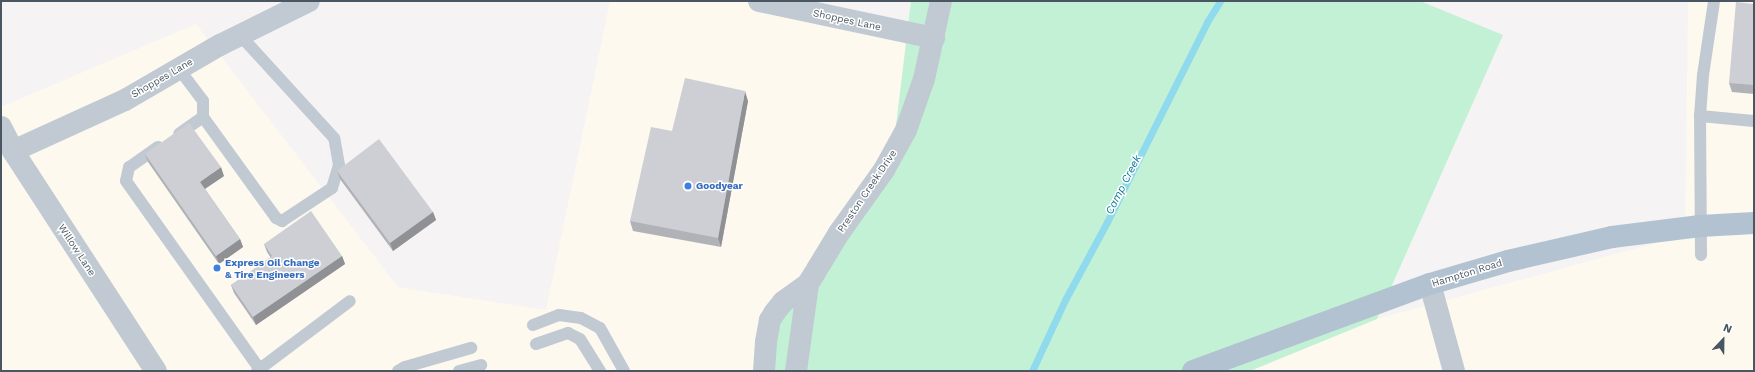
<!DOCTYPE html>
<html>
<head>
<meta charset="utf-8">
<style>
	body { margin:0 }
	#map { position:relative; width:1755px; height:372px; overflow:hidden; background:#f5f3f3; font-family:"Work Sans",sans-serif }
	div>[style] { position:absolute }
	.commercial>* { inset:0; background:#fdf9ef }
	.green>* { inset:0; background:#c3f1d5 }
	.stream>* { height:7px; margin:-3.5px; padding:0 3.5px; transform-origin:3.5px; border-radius:3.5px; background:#90daee }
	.service>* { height:12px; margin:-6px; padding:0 6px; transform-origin:6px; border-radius:6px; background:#c1cad2 }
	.minor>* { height:22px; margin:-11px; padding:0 11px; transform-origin:11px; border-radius:11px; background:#c1cad2 }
	.tertiary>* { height:22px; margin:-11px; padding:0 11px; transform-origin:11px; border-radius:11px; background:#c1cad2 }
	.primary>* { height:22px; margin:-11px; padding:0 11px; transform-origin:11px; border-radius:11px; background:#b3c2d1 }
	.wall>* { inset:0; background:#b0b2b7 }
	.shaded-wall>* { inset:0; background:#909195 }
	.building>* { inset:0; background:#cdcfd5 }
	.dots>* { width:11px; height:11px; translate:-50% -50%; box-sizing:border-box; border:2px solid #fff; border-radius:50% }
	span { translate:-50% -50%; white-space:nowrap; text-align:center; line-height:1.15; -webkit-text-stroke:3px #fff; paint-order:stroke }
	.street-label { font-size:10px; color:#4a5661 }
	.shop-label { font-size:10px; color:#366cbe; font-weight:700 }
	.left { translate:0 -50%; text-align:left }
	.water-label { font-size:11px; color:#0c7c9b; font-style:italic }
	.frame { position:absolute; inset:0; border:2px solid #4a5661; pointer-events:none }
	.north { position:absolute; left:1703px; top:320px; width:40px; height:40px; -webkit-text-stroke:3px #fff; paint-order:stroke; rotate:22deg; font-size:11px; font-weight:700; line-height:16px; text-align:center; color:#4a5661 }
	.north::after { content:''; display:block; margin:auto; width:14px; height:18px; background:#4a5661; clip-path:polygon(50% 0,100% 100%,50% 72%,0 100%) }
</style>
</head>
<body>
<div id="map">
	<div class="commercial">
		<div style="clip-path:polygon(610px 1px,743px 1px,907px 37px,895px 134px,767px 371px,1px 371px,1px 107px,196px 24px,398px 287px,546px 310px)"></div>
		<div style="clip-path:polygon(1688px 1px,1754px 1px,1754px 371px,1250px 371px,1377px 319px,1685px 235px)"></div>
	</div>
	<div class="green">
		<div style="clip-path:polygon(911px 1px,1420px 1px,1503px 35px,1377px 319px,1250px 371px,767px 371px,757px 341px,895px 134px)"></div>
	</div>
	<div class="stream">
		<div style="left:1032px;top:371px;width:78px;rotate:-65.1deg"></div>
		<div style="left:1065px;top:300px;width:89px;rotate:-61.7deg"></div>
		<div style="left:1107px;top:222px;width:224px;rotate:-63.4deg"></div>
		<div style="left:1207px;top:22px;width:25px;rotate:-58deg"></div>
	</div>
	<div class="service">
		<div style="left:179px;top:69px;width:40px;rotate:53deg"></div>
		<div style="left:203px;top:101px;width:16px;rotate:90deg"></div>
		<div style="left:203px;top:117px;width:29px;rotate:145deg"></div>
		<div style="left:1700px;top:116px;width:41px;rotate:-85.8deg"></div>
		<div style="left:1703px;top:75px;width:75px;rotate:-81.5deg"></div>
		<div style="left:203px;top:117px;width:125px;rotate:54.1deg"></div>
		<div style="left:276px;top:218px;width:7px;rotate:27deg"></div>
		<div style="left:282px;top:221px;width:60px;rotate:-33.4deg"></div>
		<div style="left:332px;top:188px;width:24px;rotate:-73deg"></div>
		<div style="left:339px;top:165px;width:27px;rotate:-100deg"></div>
		<div style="left:334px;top:138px;width:139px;rotate:-132.4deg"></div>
		<div style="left:158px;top:147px;width:35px;rotate:145deg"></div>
		<div style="left:129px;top:167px;width:14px;rotate:102deg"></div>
		<div style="left:126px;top:181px;width:233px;rotate:54.6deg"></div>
		<div style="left:1701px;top:255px;width:139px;rotate:-90.4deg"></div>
		<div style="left:1700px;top:116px;width:54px;rotate:5.3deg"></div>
		<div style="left:533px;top:325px;width:28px;rotate:-21deg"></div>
		<div style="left:559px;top:315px;width:22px;rotate:8deg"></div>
		<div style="left:581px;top:318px;width:21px;rotate:28deg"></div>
		<div style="left:600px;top:328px;width:49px;rotate:60.8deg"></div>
		<div style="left:536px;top:344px;width:34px;rotate:-19deg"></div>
		<div style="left:568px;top:333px;width:13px;rotate:27deg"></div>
		<div style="left:580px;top:339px;width:38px;rotate:58deg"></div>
		<div style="left:257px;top:371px;width:116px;rotate:-37deg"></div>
		<div style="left:398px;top:371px;width:8px;rotate:-30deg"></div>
		<div style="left:405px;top:367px;width:69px;rotate:-16.1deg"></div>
		<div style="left:459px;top:371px;width:23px;rotate:-15deg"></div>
	</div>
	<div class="minor">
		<div style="left:759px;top:1px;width:179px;rotate:11.9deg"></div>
		<div style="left:13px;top:151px;width:123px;rotate:-24.5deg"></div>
		<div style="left:125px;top:100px;width:110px;rotate:-30.1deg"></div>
		<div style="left:220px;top:45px;width:99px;rotate:-26.3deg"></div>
		<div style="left:1430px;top:284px;width:90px;rotate:74.6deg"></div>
		<div style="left:764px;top:371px;width:29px;rotate:-86deg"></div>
		<div style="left:766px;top:342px;width:22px;rotate:-80deg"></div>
		<div style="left:770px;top:320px;width:9px;rotate:-58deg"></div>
		<div style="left:775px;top:312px;width:13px;rotate:-51deg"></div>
		<div style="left:783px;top:302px;width:31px;rotate:-36deg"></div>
		<div style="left:808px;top:284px;width:60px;rotate:-58.7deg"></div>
		<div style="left:839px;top:233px;width:77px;rotate:-54.5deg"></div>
		<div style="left:884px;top:170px;width:46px;rotate:-61.2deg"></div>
		<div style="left:906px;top:130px;width:54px;rotate:-70.6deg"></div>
		<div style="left:924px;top:79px;width:80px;rotate:-77.7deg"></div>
		<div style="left:796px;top:371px;width:88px;rotate:-82.1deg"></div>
	</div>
	<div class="tertiary">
		<div style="left:1px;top:127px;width:27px;rotate:63deg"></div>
		<div style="left:13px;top:151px;width:262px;rotate:57deg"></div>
	</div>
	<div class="primary">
		<div style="left:1193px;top:371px;width:252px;rotate:-20.2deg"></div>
		<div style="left:1430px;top:284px;width:81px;rotate:-16.4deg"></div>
		<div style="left:1508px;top:261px;width:107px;rotate:-13deg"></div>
		<div style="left:1612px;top:237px;width:89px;rotate:-7.1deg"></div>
		<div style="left:1700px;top:226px;width:54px;rotate:-3.2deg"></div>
	</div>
	<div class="wall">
		<div style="clip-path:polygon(1754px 4px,1754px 94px,1732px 92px,1729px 83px)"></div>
		<div style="clip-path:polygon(748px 101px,721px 247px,633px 231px,630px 221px,672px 131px)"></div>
		<div style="clip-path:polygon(145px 154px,224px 176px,205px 189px,240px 239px,243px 247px,219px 264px,148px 162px)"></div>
		<div style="clip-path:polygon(337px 171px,433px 212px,436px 220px,393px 251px,340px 179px)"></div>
		<div style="clip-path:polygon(264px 244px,342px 256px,345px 264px,256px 325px,234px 293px,231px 285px,271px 258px,267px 252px)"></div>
	</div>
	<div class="shaded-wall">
		<div style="clip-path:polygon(745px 91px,748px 101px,721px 247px,718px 238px)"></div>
		<div style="clip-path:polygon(221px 167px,224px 176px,203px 190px,200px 182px)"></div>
		<div style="clip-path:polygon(433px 212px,436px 220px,393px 251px,390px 243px)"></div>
		<div style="clip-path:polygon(240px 239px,243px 247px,219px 264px,216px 256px)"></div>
		<div style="clip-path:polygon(342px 256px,345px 264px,256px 325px,253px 317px)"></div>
	</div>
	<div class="building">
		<div style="clip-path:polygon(1736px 2px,1754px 4px,1754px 85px,1729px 83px)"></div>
		<div style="clip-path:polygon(685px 78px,745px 91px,718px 238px,630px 221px,651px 127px,672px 131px)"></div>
		<div style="clip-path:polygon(189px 123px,221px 167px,200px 182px,240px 239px,216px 256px,145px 154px)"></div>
		<div style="clip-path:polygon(379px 139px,433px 212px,390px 243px,337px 171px)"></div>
		<div style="clip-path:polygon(311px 211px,342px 256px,253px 317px,231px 285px,272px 256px,264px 244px)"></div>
	</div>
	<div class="dots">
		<div style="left:688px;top:186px;background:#3f7fe0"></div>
		<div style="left:217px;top:268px;background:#3f7fe0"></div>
	</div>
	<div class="street-label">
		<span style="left:847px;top:20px;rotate:12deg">Shoppes Lane</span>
		<span style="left:162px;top:78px;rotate:-30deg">Shoppes Lane</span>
		<span style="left:867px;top:191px;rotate:-56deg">Preston Creek Drive</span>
		<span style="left:77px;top:250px;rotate:57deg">Willow Lane</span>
		<span style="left:1467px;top:273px;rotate:-17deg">Hampton Road</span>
	</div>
	<div class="shop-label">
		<span class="left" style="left:696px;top:186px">Goodyear</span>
		<span class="left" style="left:225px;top:268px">Express Oil Change<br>&amp; Tire Engineers</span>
	</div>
	<div class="water-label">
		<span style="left:1124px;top:185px;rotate:-63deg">Camp Creek</span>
	</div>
	<div class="frame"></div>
	<div class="north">N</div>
</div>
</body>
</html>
